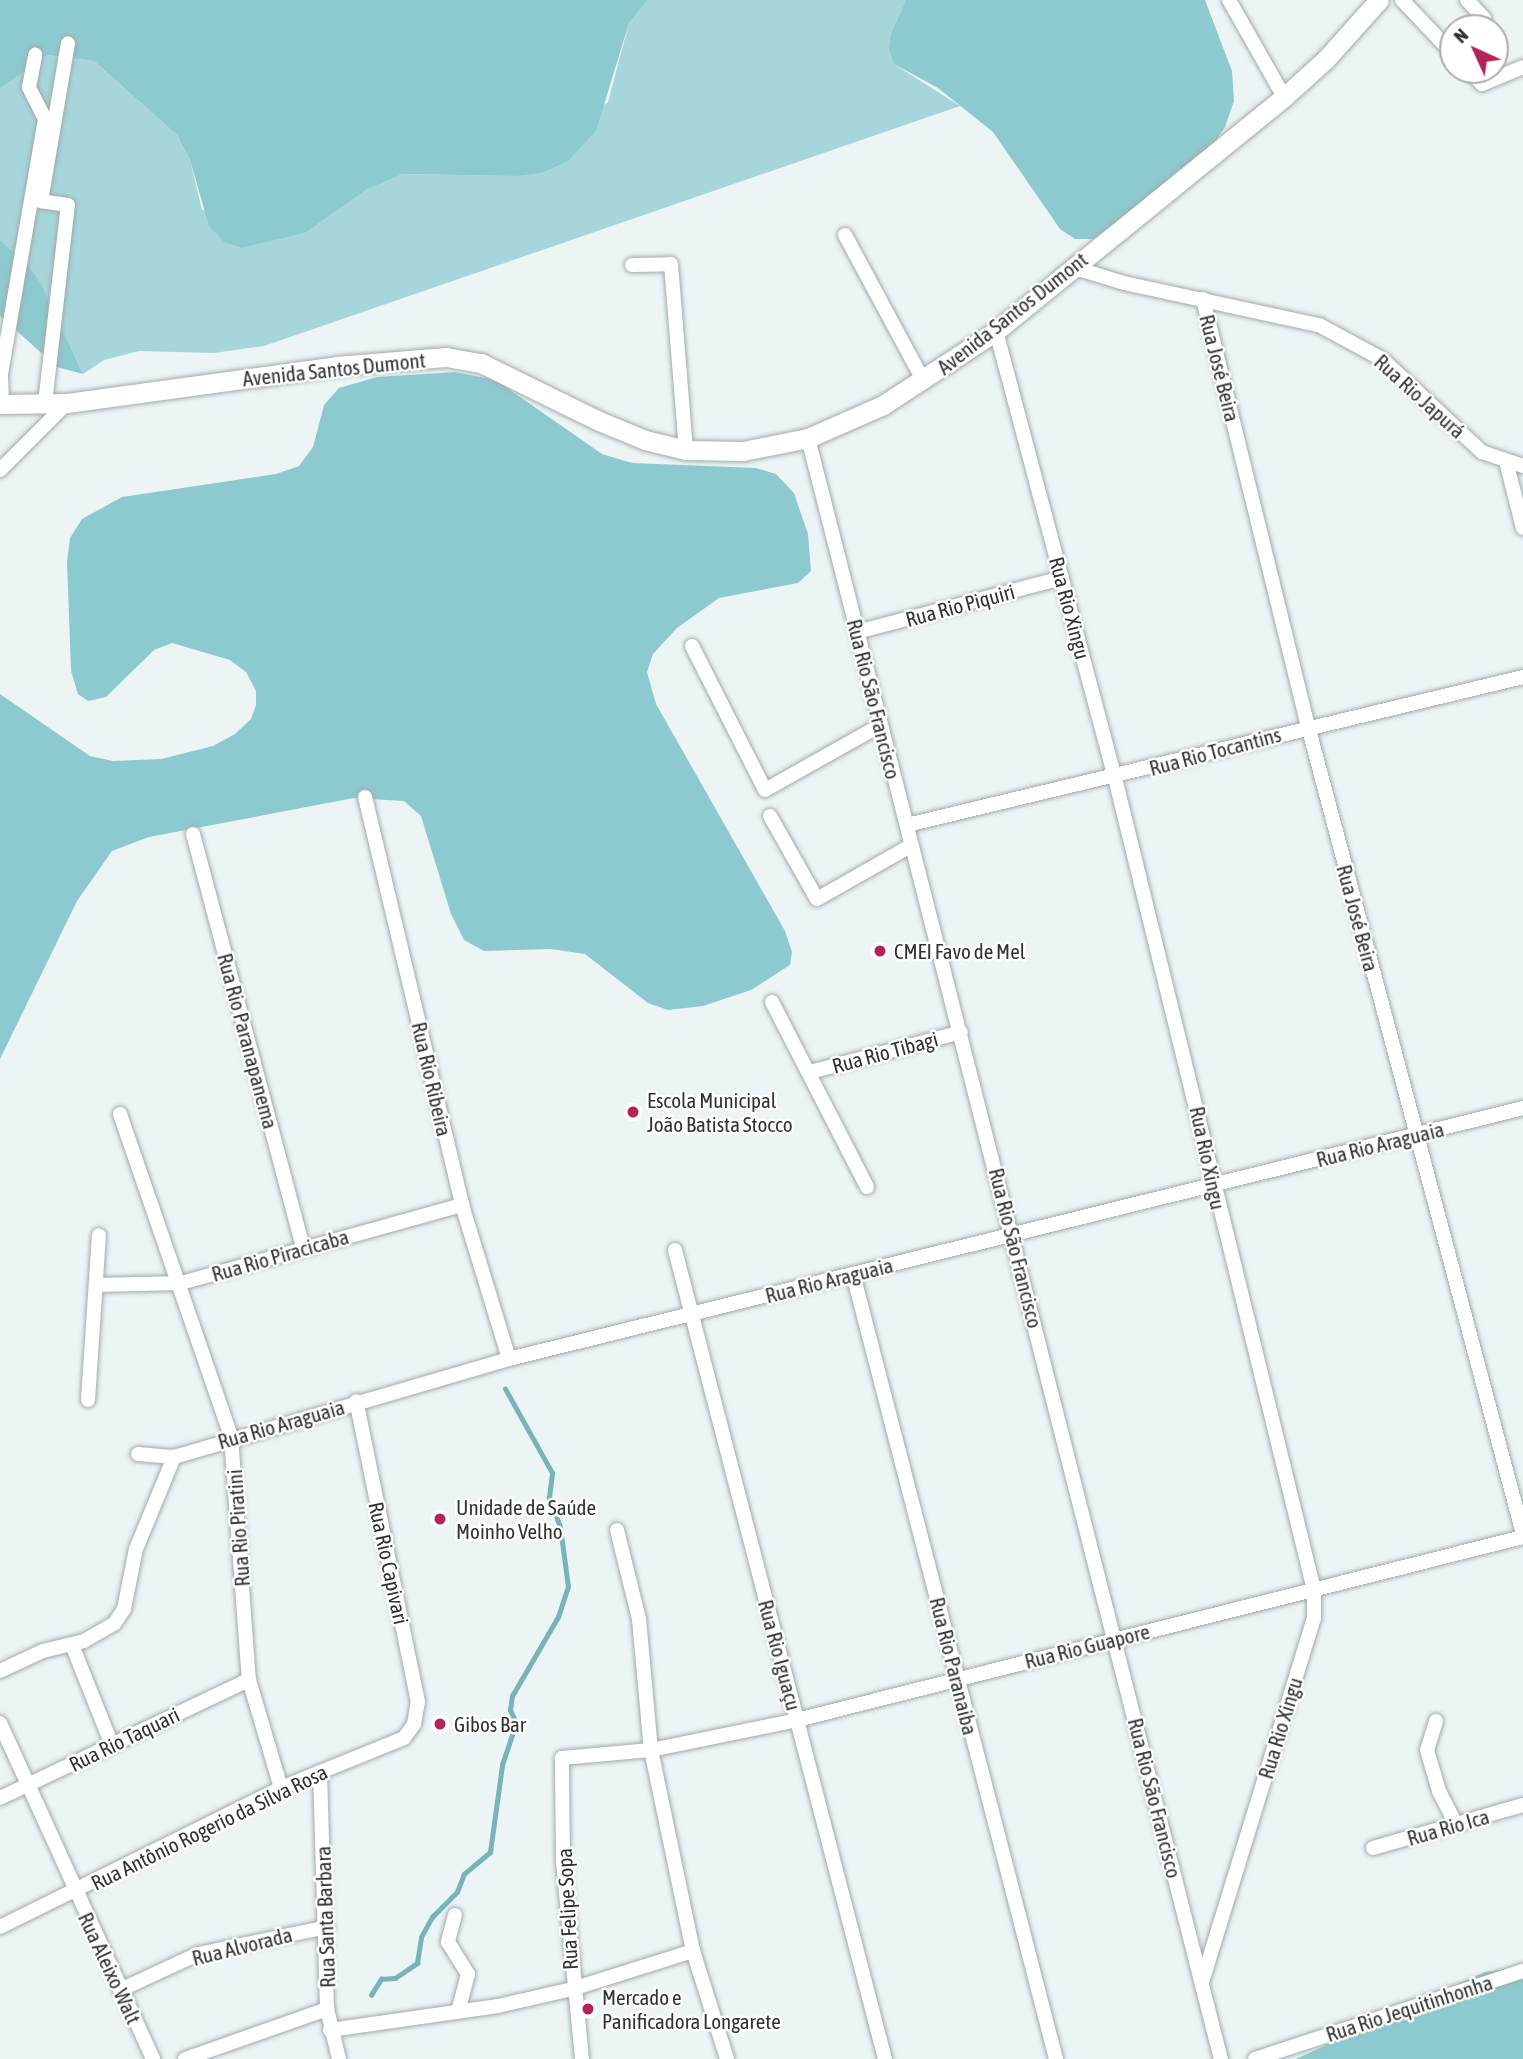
<!DOCTYPE html>
<html>
<head>
<meta charset="utf-8">
<style>
	body { margin:0 }
	#map { position:relative; width:1523px; height:2059px; overflow:hidden; background:#ecf4f5; font-family:"Asap Condensed",sans-serif }
	div>[style] { position:absolute }
	.green>* { inset:0; background:#a6d6db }
	.forest>* { inset:0; background:#8dcacf }
	.stream>* { height:4.5px; margin:-2.25px; padding:0 2.25px; transform-origin:2.25px; border-radius:2.25px; background:#77b3b9 }
	.roads { filter:drop-shadow(0 0 2px #a2aaab) drop-shadow(0 0 2px #a2aaab) }
	.street>* { height:14px; margin:-7px; padding:0 7px; transform-origin:7px; border-radius:7px; background:#fff }
	.secondary>* { height:19px; margin:-9.5px; padding:0 9.5px; transform-origin:9.5px; border-radius:9.5px; background:#fff }
	.dots>* { width:19px; height:19px; translate:-50% -50%; box-sizing:border-box; border:4px solid #fff; border-radius:50% }
	span { translate:-50% -50%; white-space:nowrap; text-align:center; line-height:1.15; -webkit-text-stroke:5px #fff; paint-order:stroke }
	.street-label { font-size:21px; color:#303334 }
	.poi-label { font-size:21px; color:#303334 }
	.left { translate:0 -50%; text-align:left }
	.north { position:absolute; left:1439px; top:14px; width:70px; height:70px; box-sizing:border-box; background:#fff; border:2px solid #acadae; border-radius:50%; rotate:315deg; font-size:19px; font-weight:700; line-height:28px; text-align:center; color:#303334 }
	.north::after { content:''; display:block; margin:auto; width:24px; height:32px; background:#b22356; clip-path:polygon(50% 0,100% 100%,50% 72%,0 100%) }
</style>
</head>
<body>
<div id="map">
	<div class="green">
		<div style="clip-path:polygon(648px 0,906px 0,891px 33px,894px 64px,960px 106px,264px 346px,214px 353px,139px 351px,104px 360px,83px 374px,41px 283px,29px 266px,0 240px,0 89px,47px 55px,94px 61px,177px 135px,190px 160px,202px 210px,307px 232px,366px 190px,403px 174px,516px 176px,608px 102px,629px 23px)"></div>
	</div>
	<div class="forest">
		<div style="clip-path:polygon(0 0,648px 0,629px 23px,596px 131px,568px 161px,541px 173px,516px 176px,403px 174px,366px 190px,307px 232px,242px 248px,224px 242px,209px 226px,190px 160px,177px 135px,94px 61px,47px 55px,0 89px)"></div>
		<div style="clip-path:polygon(906px 0,1205px 0,1232px 71px,1234px 101px,1225px 127px,1196px 170px,1093px 239px,1075px 239px,1060px 229px,993px 132px,938px 88px,894px 64px,889px 49px,891px 33px)"></div>
		<div style="clip-path:polygon(0 240px,29px 266px,41px 283px,83px 374px,57px 367px,0 316px)"></div>
		<div style="clip-path:polygon(455px 372px,496px 380px,602px 454px,632px 463px,756px 468px,776px 474px,794px 493px,808px 534px,811px 571px,798px 583px,719px 598px,677px 628px,653px 654px,647px 672px,656px 704px,785px 931px,792px 952px,790px 965px,751px 990px,703px 1006px,668px 1010px,648px 1003px,585px 954px,551px 949px,484px 951px,464px 940px,451px 914px,421px 816px,404px 801px,354px 798px,149px 837px,112px 851px,77px 901px,0 1059px,0 694px,90px 756px,113px 761px,161px 759px,213px 746px,235px 734px,251px 719px,256px 705px,256px 691px,246px 672px,230px 660px,172px 643px,154px 650px,106px 697px,88px 701px,78px 694px,71px 671px,67px 562px,70px 538px,82px 519px,122px 497px,276px 474px,299px 466px,313px 447px,324px 405px,339px 388px,377px 377px)"></div>
		<div style="clip-path:polygon(1507px 1969px,1523px 1976px,1523px 2059px,1296px 2059px,1442px 1991px,1485px 1972px)"></div>
	</div>
	<div class="stream">
		<div style="left:371px;top:1995px;width:19px;rotate:-58deg"></div>
		<div style="left:381px;top:1979px;width:14px;rotate:-4deg"></div>
		<div style="left:395px;top:1978px;width:27px;rotate:-34deg"></div>
		<div style="left:417px;top:1963px;width:26px;rotate:-81deg"></div>
		<div style="left:421px;top:1937px;width:23px;rotate:-61deg"></div>
		<div style="left:432px;top:1917px;width:35px;rotate:-45deg"></div>
		<div style="left:457px;top:1892px;width:19px;rotate:-69deg"></div>
		<div style="left:464px;top:1874px;width:34px;rotate:-40deg"></div>
		<div style="left:490px;top:1852px;width:88px;rotate:-82.1deg"></div>
		<div style="left:502px;top:1765px;width:44px;rotate:-71.6deg"></div>
		<div style="left:516px;top:1723px;width:14px;rotate:-115deg"></div>
		<div style="left:510px;top:1710px;width:14px;rotate:-82deg"></div>
		<div style="left:512px;top:1696px;width:91px;rotate:-59.8deg"></div>
		<div style="left:558px;top:1617px;width:32px;rotate:-72deg"></div>
		<div style="left:568px;top:1587px;width:61px;rotate:-97.6deg"></div>
		<div style="left:560px;top:1527px;width:31px;rotate:-111deg"></div>
		<div style="left:549px;top:1498px;width:25px;rotate:-83deg"></div>
		<div style="left:552px;top:1473px;width:96px;rotate:-119.2deg"></div>
	</div>
	<div class="roads">
		<div class="street">
			<div style="left:1229px;top:0;width:112px;rotate:60.4deg"></div>
			<div style="left:1402px;top:0;width:74px;rotate:46.6deg"></div>
			<div style="left:1467px;top:0;width:25px;rotate:47deg"></div>
			<div style="left:1468px;top:70px;width:20px;rotate:45deg"></div>
			<div style="left:1482px;top:84px;width:44px;rotate:-22.5deg"></div>
			<div style="left:845px;top:235px;width:167px;rotate:61.7deg"></div>
			<div style="left:632px;top:265px;width:39px;rotate:-1deg"></div>
			<div style="left:671px;top:264px;width:187px;rotate:85.4deg"></div>
			<div style="left:1072px;top:267px;width:54px;rotate:17.1deg"></div>
			<div style="left:1124px;top:283px;width:199px;rotate:12.2deg"></div>
			<div style="left:1319px;top:325px;width:72px;rotate:28.4deg"></div>
			<div style="left:1382px;top:359px;width:137px;rotate:42.9deg"></div>
			<div style="left:1482px;top:452px;width:43px;rotate:18.9deg"></div>
			<div style="left:1203px;top:299px;width:440px;rotate:76.2deg"></div>
			<div style="left:1308px;top:726px;width:836px;rotate:75.1deg"></div>
			<div style="left:996px;top:331px;width:463px;rotate:75.1deg"></div>
			<div style="left:1115px;top:778px;width:836px;rotate:76.23deg"></div>
			<div style="left:1314px;top:1590px;width:28px;rotate:90deg"></div>
			<div style="left:1314px;top:1618px;width:381px;rotate:107.1deg"></div>
			<div style="left:45px;top:403px;width:199px;rotate:-83.4deg"></div>
			<div style="left:68px;top:205px;width:27px;rotate:-172deg"></div>
			<div style="left:41px;top:201px;width:160px;rotate:-80.3deg"></div>
			<div style="left:2px;top:404px;width:30px;rotate:-92deg"></div>
			<div style="left:1px;top:374px;width:259px;rotate:-80.2deg"></div>
			<div style="left:45px;top:119px;width:36px;rotate:-117deg"></div>
			<div style="left:29px;top:87px;width:33px;rotate:-79deg"></div>
			<div style="left:808px;top:438px;width:1673px;rotate:75.71deg"></div>
			<div style="left:1506px;top:461px;width:69px;rotate:75.8deg"></div>
			<div style="left:0;top:470px;width:95px;rotate:-45deg"></div>
			<div style="left:857px;top:632px;width:212px;rotate:-14.8deg"></div>
			<div style="left:692px;top:646px;width:161px;rotate:63.1deg"></div>
			<div style="left:765px;top:790px;width:133px;rotate:-29.3deg"></div>
			<div style="left:365px;top:797px;width:419px;rotate:76.6deg"></div>
			<div style="left:462px;top:1205px;width:161px;rotate:73deg"></div>
			<div style="left:770px;top:816px;width:95px;rotate:60.5deg"></div>
			<div style="left:817px;top:899px;width:109px;rotate:-29.6deg"></div>
			<div style="left:907px;top:825px;width:634px;rotate:-13.51deg"></div>
			<div style="left:193px;top:834px;width:428px;rotate:75.1deg"></div>
			<div style="left:772px;top:1002px;width:208px;rotate:62.8deg"></div>
			<div style="left:810px;top:1072px;width:156px;rotate:-14.8deg"></div>
			<div style="left:120px;top:1114px;width:342px;rotate:71deg"></div>
			<div style="left:231px;top:1437px;width:244px;rotate:85.8deg"></div>
			<div style="left:249px;top:1680px;width:113px;rotate:73.5deg"></div>
			<div style="left:675px;top:1250px;width:836px;rotate:75.45deg"></div>
			<div style="left:853px;top:1274px;width:811px;rotate:75.5deg"></div>
			<div style="left:96px;top:1285px;width:85px;rotate:-1.3deg"></div>
			<div style="left:181px;top:1283px;width:292px;rotate:-15.5deg"></div>
			<div style="left:88px;top:1400px;width:165px;rotate:-86.2deg"></div>
			<div style="left:138px;top:1454px;width:36px;rotate:5deg"></div>
			<div style="left:174px;top:1457px;width:349px;rotate:-16.3deg"></div>
			<div style="left:509px;top:1359px;width:1045px;rotate:-13.9deg"></div>
			<div style="left:617px;top:1530px;width:92px;rotate:76.1deg"></div>
			<div style="left:639px;top:1619px;width:132px;rotate:84.8deg"></div>
			<div style="left:651px;top:1750px;width:205px;rotate:78.2deg"></div>
			<div style="left:693px;top:1951px;width:113px;rotate:72.5deg"></div>
			<div style="left:72px;top:1645px;width:108px;rotate:68.2deg"></div>
			<div style="left:0;top:1671px;width:47px;rotate:-24.9deg"></div>
			<div style="left:43px;top:1651px;width:42px;rotate:-13.7deg"></div>
			<div style="left:84px;top:1641px;width:34px;rotate:-30deg"></div>
			<div style="left:114px;top:1624px;width:18px;rotate:-56deg"></div>
			<div style="left:124px;top:1609px;width:61px;rotate:-78.7deg"></div>
			<div style="left:136px;top:1549px;width:100px;rotate:-67.6deg"></div>
			<div style="left:1436px;top:1721px;width:30px;rotate:107deg"></div>
			<div style="left:1427px;top:1750px;width:43px;rotate:73.7deg"></div>
			<div style="left:1439px;top:1791px;width:37px;rotate:63deg"></div>
			<div style="left:0;top:1723px;width:369px;rotate:65.5deg"></div>
			<div style="left:320px;top:1772px;width:237px;rotate:88.3deg"></div>
			<div style="left:327px;top:2009px;width:51px;rotate:76.5deg"></div>
			<div style="left:0;top:1798px;width:276px;rotate:-25.4deg"></div>
			<div style="left:1373px;top:1848px;width:156px;rotate:-16deg"></div>
			<div style="left:455px;top:1915px;width:28px;rotate:105deg"></div>
			<div style="left:448px;top:1942px;width:38px;rotate:58deg"></div>
			<div style="left:468px;top:1974px;width:38px;rotate:105deg"></div>
			<div style="left:0;top:1927px;width:313px;rotate:-26.3deg"></div>
			<div style="left:281px;top:1788px;width:133px;rotate:-22.1deg"></div>
			<div style="left:404px;top:1738px;width:17px;rotate:-54deg"></div>
			<div style="left:414px;top:1724px;width:22px;rotate:-80deg"></div>
			<div style="left:418px;top:1702px;width:307px;rotate:-101.6deg"></div>
			<div style="left:120px;top:1990px;width:86px;rotate:-24.8deg"></div>
			<div style="left:198px;top:1954px;width:132px;rotate:-11.8deg"></div>
			<div style="left:330px;top:2030px;width:170px;rotate:-8.1deg"></div>
			<div style="left:498px;top:2006px;width:76px;rotate:-12.9deg"></div>
			<div style="left:572px;top:1989px;width:127px;rotate:-17.4deg"></div>
			<div style="left:185px;top:2059px;width:151px;rotate:-19.4deg"></div>
			<div style="left:582px;top:2059px;width:198px;rotate:-95.5deg"></div>
			<div style="left:563px;top:1862px;width:104px;rotate:-90.6deg"></div>
			<div style="left:562px;top:1758px;width:89px;rotate:-5.1deg"></div>
			<div style="left:651px;top:1750px;width:149px;rotate:-11.6deg"></div>
			<div style="left:797px;top:1720px;width:749px;rotate:-14.15deg"></div>
			<div style="left:1255px;top:2059px;width:282px;rotate:-18.2deg"></div>
		</div>
		<div class="secondary">
			<div style="left:0;top:404px;width:67px;rotate:-0.9deg"></div>
			<div style="left:67px;top:403px;width:272px;rotate:-7.8deg"></div>
			<div style="left:336px;top:366px;width:110px;rotate:-4.7deg"></div>
			<div style="left:446px;top:357px;width:36px;rotate:10deg"></div>
			<div style="left:481px;top:363px;width:131px;rotate:26.2deg"></div>
			<div style="left:599px;top:421px;width:50px;rotate:22.4deg"></div>
			<div style="left:645px;top:440px;width:42px;rotate:13.7deg"></div>
			<div style="left:686px;top:450px;width:57px;rotate:1deg"></div>
			<div style="left:743px;top:451px;width:66px;rotate:-11.3deg"></div>
			<div style="left:808px;top:438px;width:82px;rotate:-23.7deg"></div>
			<div style="left:883px;top:405px;width:135px;rotate:-33.2deg"></div>
			<div style="left:996px;top:331px;width:371px;rotate:-39.1deg"></div>
			<div style="left:1284px;top:97px;width:57px;rotate:-42.1deg"></div>
			<div style="left:1326px;top:59px;width:79px;rotate:-48.1deg"></div>
		</div>
	</div>
	<div class="dots">
		<div style="left:880px;top:951px;background:#b22356"></div>
		<div style="left:633px;top:1112px;background:#b22356"></div>
		<div style="left:440px;top:1519px;background:#b22356"></div>
		<div style="left:440px;top:1724px;background:#b22356"></div>
		<div style="left:588px;top:2009px;background:#b22356"></div>
	</div>
	<div class="street-label">
		<span style="left:1012px;top:313px;rotate:-38deg">Avenida Santos Dumont</span>
		<span style="left:1220px;top:368px;rotate:76deg">Rua José Beira</span>
		<span style="left:334px;top:369px;rotate:-6deg">Avenida Santos Dumont</span>
		<span style="left:1420px;top:396px;rotate:42deg">Rua Rio Japurá</span>
		<span style="left:960px;top:605px;rotate:-15deg">Rua Rio Piquiri</span>
		<span style="left:1070px;top:608px;rotate:75deg">Rua Rio Xingu</span>
		<span style="left:874px;top:699px;rotate:76deg">Rua Rio São Francisco</span>
		<span style="left:1215px;top:751px;rotate:-15deg">Rua Rio Tocantins</span>
		<span style="left:1358px;top:918px;rotate:75deg">Rua José Beira</span>
		<span style="left:248px;top:1041px;rotate:75deg">Rua Rio Paranapanema</span>
		<span style="left:885px;top:1052px;rotate:-15deg">Rua Rio Tibagi</span>
		<span style="left:432px;top:1079px;rotate:77deg">Rua Rio Ribeira</span>
		<span style="left:1380px;top:1144px;rotate:-14deg">Rua Rio Araguaia</span>
		<span style="left:1208px;top:1158px;rotate:78deg">Rua Rio Xingu</span>
		<span style="left:1016px;top:1248px;rotate:76deg">Rua Rio São Francisco</span>
		<span style="left:280px;top:1255px;rotate:-16deg">Rua Rio Piracicaba</span>
		<span style="left:829px;top:1280px;rotate:-14deg">Rua Rio Araguaia</span>
		<span style="left:281px;top:1424px;rotate:-16deg">Rua Rio Araguaia</span>
		<span style="left:238px;top:1528px;rotate:-94deg">Rua Rio Piratini</span>
		<span style="left:389px;top:1563px;rotate:78deg">Rua Rio Capivari</span>
		<span style="left:1087px;top:1646px;rotate:-14deg">Rua Rio Guapore</span>
		<span style="left:780px;top:1655px;rotate:75deg">Rua Rio Iguaçu</span>
		<span style="left:954px;top:1666px;rotate:76deg">Rua Rio Paranaiba</span>
		<span style="left:1280px;top:1728px;rotate:-73deg">Rua Rio Xingu</span>
		<span style="left:124px;top:1739px;rotate:-26deg">Rua Rio Taquari</span>
		<span style="left:1155px;top:1798px;rotate:76deg">Rua Rio São Francisco</span>
		<span style="left:209px;top:1827px;rotate:-26deg">Rua Antônio Rogerio da Silva Rosa</span>
		<span style="left:1448px;top:1827px;rotate:-16deg">Rua Rio Ica</span>
		<span style="left:567px;top:1909px;rotate:-93deg">Rua Felipe Sopa</span>
		<span style="left:325px;top:1917px;rotate:-92deg">Rua Santa Barbara</span>
		<span style="left:242px;top:1946px;rotate:-14deg">Rua Alvorada</span>
		<span style="left:110px;top:1968px;rotate:65deg">Rua Aleixo Walt</span>
		<span style="left:1409px;top:2008px;rotate:-18deg">Rua Rio Jequitinhonha</span>
	</div>
	<div class="poi-label">
		<span class="left" style="left:894px;top:951px">CMEI Favo de Mel</span>
		<span class="left" style="left:647px;top:1112px">Escola Municipal<br>João Batista Stocco</span>
		<span class="left" style="left:456px;top:1519px">Unidade de Saúde<br>Moinho Velho</span>
		<span class="left" style="left:454px;top:1724px">Gibos Bar</span>
		<span class="left" style="left:602px;top:2009px">Mercado e<br>Panificadora Longarete</span>
	</div>
	<div class="north">N</div>
</div>
</body>
</html>
